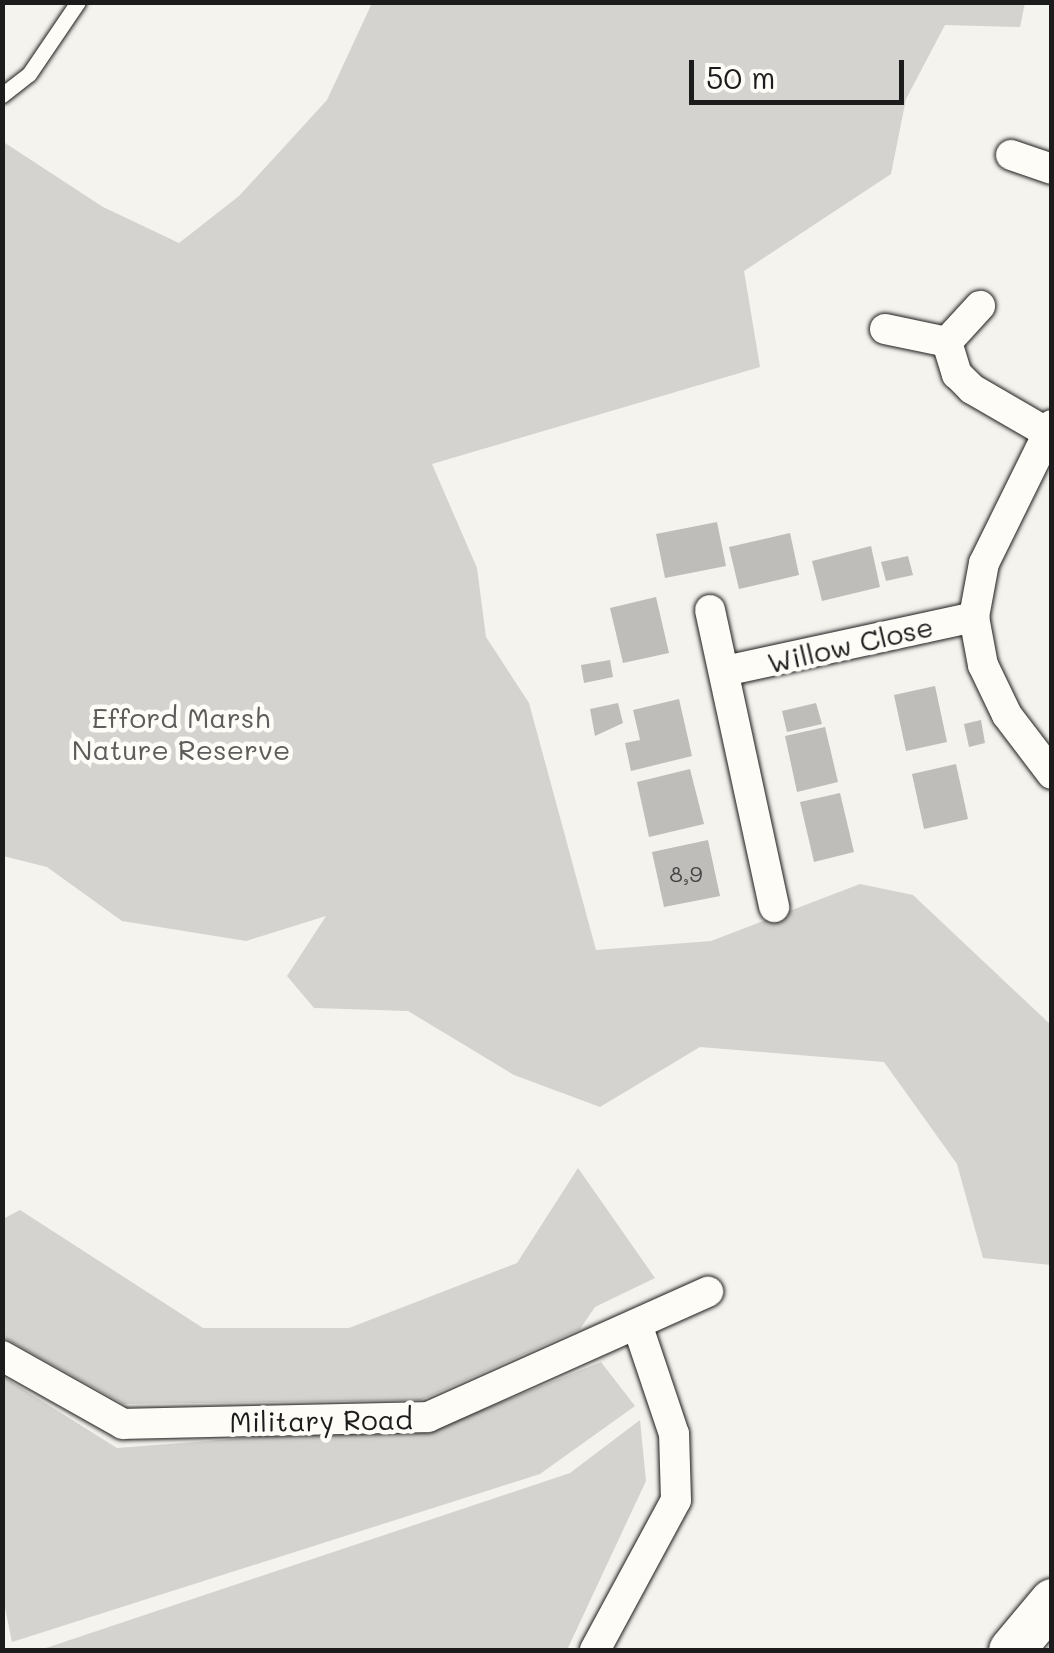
<!DOCTYPE html>
<html>
<head>
<meta charset="utf-8">
<style>
	body { margin:0 }
	#map { position:relative; width:1054px; height:1653px; overflow:hidden; background:#f4f3ee; font-family:Mali,sans-serif }
	div>[style] { position:absolute }
	.green>* { inset:0; background:#d4d3cf }
	.building>* { inset:0; background:#bebdba }
	.roads { filter:drop-shadow(0 0 2px #1c1c1c) drop-shadow(0 0 2px #1c1c1c) }
	.lane>* { height:15px; margin:-7.5px; padding:0 7.5px; transform-origin:7.5px; border-radius:7.5px; background:#fdfcf7 }
	.street>* { height:30px; margin:-15px; padding:0 15px; transform-origin:15px; border-radius:15px; background:#fdfcf7 }
	.primary>* { height:45px; margin:-22.5px; padding:0 22.5px; transform-origin:22.5px; border-radius:22.5px; background:#fdfcf7 }
	span { translate:-50% -50%; white-space:nowrap; text-align:center; line-height:1.15; -webkit-text-stroke:9px #fdfcf7; paint-order:stroke }
	.number-label { font-size:22px; color:#444 }
	.number-label span { -webkit-text-stroke-width:0 }
	.street-label { font-size:28px; color:#1c1c1c }
	.park-label { font-size:28px; color:#5c5c5b }
	.frame { position:absolute; inset:0; border:5px solid #1c1c1c; pointer-events:none }
	.scale { position:absolute; left:689px; top:60px; width:215px; height:45px; box-sizing:border-box; border:5px solid #1c1c1c; border-top:0; padding-left:12px; font-size:30px; line-height:35px; white-space:nowrap; color:#1c1c1c; -webkit-text-stroke:8px #fdfcf7; paint-order:stroke }
</style>
</head>
<body>
<div id="map">
	<div class="green">
		<div style="clip-path:polygon(372px 3px,1025px 3px,1020px 27px,945px 25px,906px 99px,891px 174px,744px 271px,760px 367px,432px 464px,477px 568px,486px 637px,529px 703px,596px 950px,711px 941px,860px 884px,913px 895px,1051px 1025px,1051px 1265px,983px 1258px,957px 1164px,884px 1062px,700px 1047px,600px 1107px,514px 1075px,408px 1011px,314px 1008px,287px 976px,326px 916px,246px 941px,122px 921px,47px 867px,3px 856px,2px 141px,103px 207px,179px 243px,239px 196px,327px 100px)"></div>
		<div style="clip-path:polygon(578px 1168px,655px 1278px,595px 1307px,580px 1329px,421px 1400px,124px 1404px,3px 1337px,3px 1219px,20px 1210px,203px 1328px,349px 1328px,517px 1263px)"></div>
		<div style="clip-path:polygon(601px 1362px,635px 1406px,540px 1474px,12px 1642px,2px 1593px,2px 1376px,117px 1448px,452px 1422px)"></div>
		<div style="clip-path:polygon(640px 1420px,646px 1481px,567px 1650px,40px 1650px,570px 1473px)"></div>
	</div>
	<div class="building">
		<div style="clip-path:polygon(717px 522px,726px 566px,665px 578px,656px 534px)"></div>
		<div style="clip-path:polygon(790px 533px,799px 575px,739px 589px,729px 547px)"></div>
		<div style="clip-path:polygon(871px 546px,880px 587px,822px 601px,812px 561px)"></div>
		<div style="clip-path:polygon(908px 556px,913px 575px,886px 581px,881px 562px)"></div>
		<div style="clip-path:polygon(656px 597px,669px 653px,623px 663px,610px 608px)"></div>
		<div style="clip-path:polygon(610px 660px,613px 677px,584px 683px,581px 665px)"></div>
		<div style="clip-path:polygon(935px 686px,947px 742px,906px 751px,894px 695px)"></div>
		<div style="clip-path:polygon(679px 699px,692px 756px,631px 771px,625px 743px,640px 740px,633px 710px)"></div>
		<div style="clip-path:polygon(618px 703px,623px 723px,595px 736px,590px 709px)"></div>
		<div style="clip-path:polygon(816px 703px,822px 724px,787px 732px,782px 711px)"></div>
		<div style="clip-path:polygon(981px 720px,985px 743px,969px 747px,964px 724px)"></div>
		<div style="clip-path:polygon(825px 727px,838px 782px,797px 792px,785px 736px)"></div>
		<div style="clip-path:polygon(956px 764px,968px 819px,924px 829px,912px 774px)"></div>
		<div style="clip-path:polygon(690px 769px,704px 824px,649px 837px,637px 782px)"></div>
		<div style="clip-path:polygon(840px 793px,854px 852px,814px 862px,800px 802px)"></div>
		<div style="clip-path:polygon(708px 840px,720px 896px,664px 907px,652px 852px)"></div>
	</div>
	<div class="roads">
		<div class="lane">
			<div style="left:2px;top:95px;width:34px;rotate:-38deg"></div>
			<div style="left:29px;top:74px;width:87px;rotate:-55.8deg"></div>
		</div>
		<div class="street">
			<div style="left:1011px;top:155px;width:43px;rotate:18.9deg"></div>
			<div style="left:885px;top:329px;width:63px;rotate:11.8deg"></div>
			<div style="left:947px;top:342px;width:49px;rotate:-47.5deg"></div>
			<div style="left:947px;top:342px;width:34px;rotate:73deg"></div>
			<div style="left:957px;top:374px;width:21px;rotate:45deg"></div>
			<div style="left:972px;top:389px;width:88px;rotate:30.1deg"></div>
			<div style="left:1052px;top:425px;width:154px;rotate:116.2deg"></div>
			<div style="left:984px;top:563px;width:55px;rotate:100.5deg"></div>
			<div style="left:974px;top:617px;width:49px;rotate:79.4deg"></div>
			<div style="left:983px;top:665px;width:55px;rotate:64.4deg"></div>
			<div style="left:1007px;top:715px;width:74px;rotate:52.7deg"></div>
			<div style="left:710px;top:610px;width:304px;rotate:77.8deg"></div>
			<div style="left:725px;top:671px;width:255px;rotate:-12.2deg"></div>
			<div style="left:2px;top:1356px;width:139px;rotate:29.3deg"></div>
			<div style="left:123px;top:1424px;width:305px;rotate:-1.3deg"></div>
			<div style="left:428px;top:1417px;width:307px;rotate:-24.1deg"></div>
			<div style="left:595px;top:1650px;width:170px;rotate:-61.6deg"></div>
			<div style="left:676px;top:1500px;width:66px;rotate:-91.7deg"></div>
			<div style="left:674px;top:1434px;width:116px;rotate:-108.6deg"></div>
		</div>
		<div class="primary">
			<div style="left:1011px;top:1650px;width:64px;rotate:-50.1deg"></div>
		</div>
	</div>
	<div class="number-label">
		<span style="left:686px;top:874px">8,9</span>
	</div>
	<div class="street-label">
		<span style="left:850px;top:644px;rotate:-13deg">Willow Close</span>
		<span style="left:321px;top:1420px;rotate:-1deg">Military Road</span>
	</div>
	<div class="park-label">
		<span style="left:181px;top:733px">Efford Marsh<br>Nature Reserve</span>
	</div>
	<div class="frame"></div>
	<div class="scale">50 m</div>
</div>
</body>
</html>
